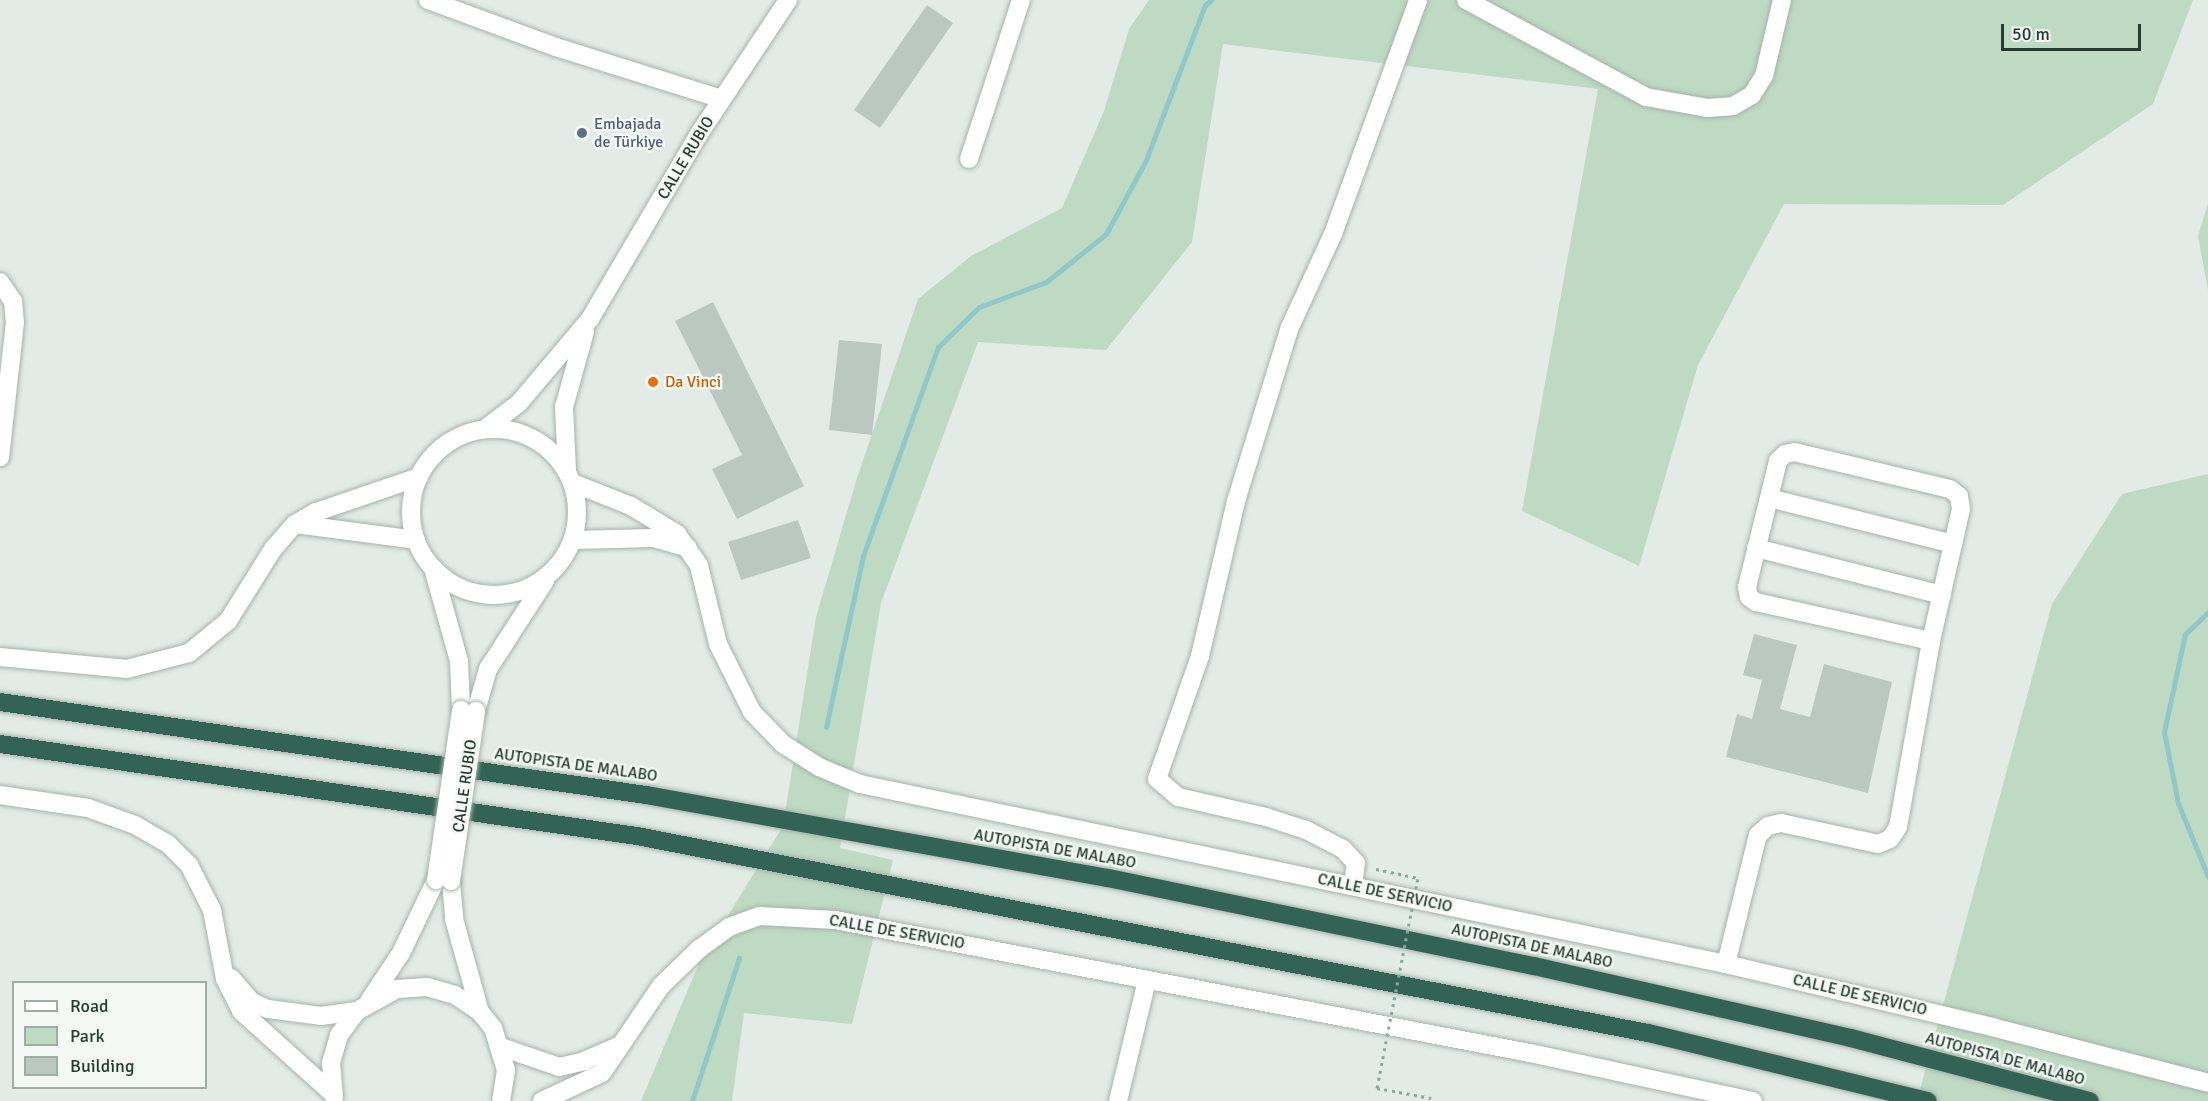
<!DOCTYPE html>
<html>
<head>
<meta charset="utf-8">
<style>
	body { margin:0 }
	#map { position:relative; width:2208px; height:1101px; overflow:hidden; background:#e2ebe6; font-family:Signika,sans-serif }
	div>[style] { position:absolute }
	.green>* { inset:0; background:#bedac2 }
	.stream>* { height:5px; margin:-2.5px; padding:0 2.5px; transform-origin:2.5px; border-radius:2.5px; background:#90c8ca }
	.building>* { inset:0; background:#bbc8c2 }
	.path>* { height:3px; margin-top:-1.5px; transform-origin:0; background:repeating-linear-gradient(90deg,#86ab9b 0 3px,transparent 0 7.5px) }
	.roads { filter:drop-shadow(0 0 2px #a5b2ac) drop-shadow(0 0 2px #a5b2ac) }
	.minor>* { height:18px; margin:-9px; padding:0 9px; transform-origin:9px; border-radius:9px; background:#fff }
	.minor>.ring { margin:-9px; padding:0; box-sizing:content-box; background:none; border:18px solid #fff; border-radius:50% }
	.highway>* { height:18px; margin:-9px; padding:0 9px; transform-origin:9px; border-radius:9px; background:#336354 }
	.path-bridge>* { height:3px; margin-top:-1.5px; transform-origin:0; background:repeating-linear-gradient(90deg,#86ab9b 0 3px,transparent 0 7.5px) }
	.bridges { filter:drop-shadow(0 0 2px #a5b2ac) drop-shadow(0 0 2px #a5b2ac) }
	.minor-bridge>* { height:18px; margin:-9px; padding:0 9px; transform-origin:9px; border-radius:9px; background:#fff }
	.dots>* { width:16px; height:16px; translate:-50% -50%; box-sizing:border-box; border:3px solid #f3f8f5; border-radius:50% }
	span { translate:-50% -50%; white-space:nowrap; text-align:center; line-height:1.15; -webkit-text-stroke:5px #f3f8f5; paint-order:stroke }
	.service-label { font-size:16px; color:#4e5e75 }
	.left { translate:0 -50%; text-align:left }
	.street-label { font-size:16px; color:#243a32 }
	.food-label { font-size:16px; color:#c56008 }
	.legend { position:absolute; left:12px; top:981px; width:195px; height:108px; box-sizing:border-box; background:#f3f8f5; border:2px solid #a0aca7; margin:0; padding:8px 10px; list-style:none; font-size:18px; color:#243a32 }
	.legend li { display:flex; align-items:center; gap:12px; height:30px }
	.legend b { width:30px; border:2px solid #a0aca7 }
	.scale { position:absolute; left:2001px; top:24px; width:140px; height:27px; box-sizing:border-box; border:3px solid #243a32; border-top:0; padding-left:8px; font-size:18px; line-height:21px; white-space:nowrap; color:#243a32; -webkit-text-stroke:4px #f3f8f5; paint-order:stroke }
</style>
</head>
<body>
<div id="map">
	<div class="green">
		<div style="clip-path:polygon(1149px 0,2193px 0,2153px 104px,2003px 205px,1784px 204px,1698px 365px,1639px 566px,1522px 511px,1598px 89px,1223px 44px,1192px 242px,1106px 350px,978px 342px,881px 603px,840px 848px,893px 860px,852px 1024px,744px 1013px,732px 1101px,641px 1101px,700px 961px,783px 826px,816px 617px,857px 478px,918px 299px,971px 256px,1062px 208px,1104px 111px,1129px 29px)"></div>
		<div style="clip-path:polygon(2208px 203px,2208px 290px,2198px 236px)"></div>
		<div style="clip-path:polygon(2208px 474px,2208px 1101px,1917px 1101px,2052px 604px,2122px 494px)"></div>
	</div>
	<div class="stream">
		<div style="left:2208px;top:612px;width:32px;rotate:136deg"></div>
		<div style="left:2185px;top:634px;width:100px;rotate:102.1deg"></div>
		<div style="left:2164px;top:732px;width:72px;rotate:78.8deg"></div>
		<div style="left:2178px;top:803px;width:80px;rotate:67.9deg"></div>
		<div style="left:826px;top:727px;width:175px;rotate:-77.8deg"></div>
		<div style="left:863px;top:556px;width:222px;rotate:-70.3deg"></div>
		<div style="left:938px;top:347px;width:57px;rotate:-44.3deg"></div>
		<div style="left:979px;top:307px;width:72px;rotate:-20.5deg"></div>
		<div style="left:1046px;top:282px;width:77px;rotate:-38.7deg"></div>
		<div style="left:1106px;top:234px;width:84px;rotate:-61.6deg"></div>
		<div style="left:1146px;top:160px;width:166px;rotate:-69.2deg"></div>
		<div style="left:1205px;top:5px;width:8px;rotate:-40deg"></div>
		<div style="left:692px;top:1101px;width:151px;rotate:-71.8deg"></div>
	</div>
	<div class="building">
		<div style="clip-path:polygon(927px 5px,953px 23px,880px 128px,854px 110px)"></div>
		<div style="clip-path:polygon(713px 302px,804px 486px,737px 519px,712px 469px,742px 455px,675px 321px)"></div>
		<div style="clip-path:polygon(839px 340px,882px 344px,872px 435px,829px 430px)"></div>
		<div style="clip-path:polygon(798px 520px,811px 558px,741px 580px,728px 542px)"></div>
		<div style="clip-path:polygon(1754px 634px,1797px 645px,1780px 709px,1810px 717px,1824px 664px,1892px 682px,1868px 793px,1726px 757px,1737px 714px,1752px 719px,1762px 680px,1743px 675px)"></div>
	</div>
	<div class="path">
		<div style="left:1376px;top:869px;width:43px;rotate:12.1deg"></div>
		<div style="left:1377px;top:1088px;width:55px;rotate:10.5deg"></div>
	</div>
	<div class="roads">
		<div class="minor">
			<div style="left:428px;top:0;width:136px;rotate:20.2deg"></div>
			<div style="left:556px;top:47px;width:174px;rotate:17.4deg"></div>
			<div style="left:1466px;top:0;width:204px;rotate:28.3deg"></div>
			<div style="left:1646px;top:97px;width:62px;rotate:10.2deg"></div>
			<div style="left:1707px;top:108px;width:26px;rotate:-4deg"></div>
			<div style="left:1733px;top:106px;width:22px;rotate:-30deg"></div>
			<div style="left:1752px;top:95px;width:22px;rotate:-58deg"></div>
			<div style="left:1764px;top:76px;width:78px;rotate:-76.7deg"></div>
			<div style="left:969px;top:159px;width:167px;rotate:-71.9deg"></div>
			<div style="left:0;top:282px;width:23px;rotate:56deg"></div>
			<div style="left:13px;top:301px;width:21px;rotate:85deg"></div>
			<div style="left:15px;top:322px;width:136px;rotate:96.3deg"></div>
			<div style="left:485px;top:429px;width:43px;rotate:-37.4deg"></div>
			<div style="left:519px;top:403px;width:110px;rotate:-49.8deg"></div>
			<div style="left:590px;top:319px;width:215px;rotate:-59.5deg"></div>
			<div style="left:699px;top:134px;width:161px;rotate:-56.4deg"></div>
			<div class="ring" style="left:411px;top:429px;width:148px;height:148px"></div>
			<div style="left:567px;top:471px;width:64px;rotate:-92.7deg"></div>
			<div style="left:564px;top:407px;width:78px;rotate:-74.4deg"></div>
			<div style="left:573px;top:483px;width:62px;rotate:21.6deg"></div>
			<div style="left:631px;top:506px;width:54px;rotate:31.3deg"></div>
			<div style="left:677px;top:534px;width:39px;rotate:55deg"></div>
			<div style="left:699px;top:566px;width:80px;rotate:76.3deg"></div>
			<div style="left:718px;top:644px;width:76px;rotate:63.4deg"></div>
			<div style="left:752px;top:712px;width:45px;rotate:45.9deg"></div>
			<div style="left:783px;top:744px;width:43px;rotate:32.6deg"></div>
			<div style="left:819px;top:767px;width:44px;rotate:22.5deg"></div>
			<div style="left:860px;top:784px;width:885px;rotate:11.74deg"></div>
			<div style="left:1726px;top:964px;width:273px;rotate:13.3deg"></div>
			<div style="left:1992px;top:1027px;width:223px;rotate:14.5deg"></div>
			<div style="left:1769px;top:498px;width:190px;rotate:14deg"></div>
			<div style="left:295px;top:524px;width:122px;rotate:7.5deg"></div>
			<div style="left:573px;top:540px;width:81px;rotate:-1.4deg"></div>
			<div style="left:654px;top:538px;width:35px;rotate:16deg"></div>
			<div style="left:1756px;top:548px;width:192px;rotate:14.2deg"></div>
			<div style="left:433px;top:568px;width:97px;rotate:74.4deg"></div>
			<div style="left:459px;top:661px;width:49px;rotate:87.7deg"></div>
			<div style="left:0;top:657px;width:128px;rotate:5.4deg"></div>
			<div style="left:127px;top:669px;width:64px;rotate:-14.5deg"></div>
			<div style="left:189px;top:653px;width:50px;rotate:-39.4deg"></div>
			<div style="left:228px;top:621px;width:85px;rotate:-58deg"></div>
			<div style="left:273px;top:549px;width:33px;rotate:-49deg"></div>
			<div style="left:295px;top:524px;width:24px;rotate:-30deg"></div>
			<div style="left:316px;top:512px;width:109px;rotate:-18.8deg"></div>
			<div style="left:476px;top:711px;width:44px;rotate:-74.1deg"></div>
			<div style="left:488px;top:669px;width:105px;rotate:-57.1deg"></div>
			<div style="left:0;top:795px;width:89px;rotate:8.4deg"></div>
			<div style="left:88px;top:808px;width:50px;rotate:19.9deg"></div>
			<div style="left:135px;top:825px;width:38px;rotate:30deg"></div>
			<div style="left:168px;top:844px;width:30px;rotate:45deg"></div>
			<div style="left:189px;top:865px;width:51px;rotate:62.9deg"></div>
			<div style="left:212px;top:910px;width:70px;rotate:79.3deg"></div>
			<div style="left:225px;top:979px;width:36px;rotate:63deg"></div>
			<div style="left:241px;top:1011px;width:122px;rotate:42deg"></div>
			<div style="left:451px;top:881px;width:38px;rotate:85deg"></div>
			<div style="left:454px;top:919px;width:97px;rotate:74.4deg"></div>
			<div style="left:1353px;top:886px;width:23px;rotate:-83deg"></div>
			<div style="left:1356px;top:863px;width:19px;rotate:-133deg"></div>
			<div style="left:1343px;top:849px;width:42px;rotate:-152.8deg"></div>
			<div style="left:1306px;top:830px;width:42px;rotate:-162deg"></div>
			<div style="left:1266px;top:817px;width:90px;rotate:-167.2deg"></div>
			<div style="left:1178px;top:797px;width:28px;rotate:-139deg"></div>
			<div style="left:1157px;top:779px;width:130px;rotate:-70.7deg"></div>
			<div style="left:1200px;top:656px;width:159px;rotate:-76.9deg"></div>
			<div style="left:1236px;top:501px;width:182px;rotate:-72.8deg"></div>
			<div style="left:1290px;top:327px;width:102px;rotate:-65.2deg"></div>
			<div style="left:1333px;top:234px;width:249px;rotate:-70deg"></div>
			<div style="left:1726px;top:964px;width:133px;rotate:-76.1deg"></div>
			<div style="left:1758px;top:835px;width:13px;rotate:-42deg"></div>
			<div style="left:1768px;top:826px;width:13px;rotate:-13deg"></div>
			<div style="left:1781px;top:823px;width:99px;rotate:12.2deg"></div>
			<div style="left:1878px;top:844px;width:13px;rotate:-23deg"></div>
			<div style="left:1890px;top:839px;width:14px;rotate:-56deg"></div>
			<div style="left:1898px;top:827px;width:189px;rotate:-79.9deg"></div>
			<div style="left:1931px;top:641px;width:135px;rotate:-77.2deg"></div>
			<div style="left:1961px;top:509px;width:13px;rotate:-99deg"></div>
			<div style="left:1959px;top:496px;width:11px;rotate:-142deg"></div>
			<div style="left:1950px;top:489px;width:159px;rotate:-166.6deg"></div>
			<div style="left:1795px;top:452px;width:10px;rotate:169deg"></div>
			<div style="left:1785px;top:454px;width:10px;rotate:135deg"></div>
			<div style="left:1778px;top:461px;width:130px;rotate:103.8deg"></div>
			<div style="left:1747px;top:587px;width:10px;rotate:79deg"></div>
			<div style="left:1749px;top:597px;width:9px;rotate:36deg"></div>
			<div style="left:1756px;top:602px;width:179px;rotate:12.6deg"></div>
			<div style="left:231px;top:978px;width:32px;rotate:49deg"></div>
			<div style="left:252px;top:1002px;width:17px;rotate:24deg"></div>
			<div style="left:268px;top:1009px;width:53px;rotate:7.5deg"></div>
			<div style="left:321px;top:1016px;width:36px;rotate:-8deg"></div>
			<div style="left:369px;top:1001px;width:58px;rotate:-56.3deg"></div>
			<div style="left:401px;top:953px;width:81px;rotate:-64.4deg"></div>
			<div style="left:501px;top:1047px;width:61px;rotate:19deg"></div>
			<div style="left:559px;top:1067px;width:26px;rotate:-13deg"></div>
			<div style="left:584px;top:1061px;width:40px;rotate:-23.4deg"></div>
			<div style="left:334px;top:1097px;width:34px;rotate:-95deg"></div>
			<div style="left:331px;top:1063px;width:29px;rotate:-74deg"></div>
			<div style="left:339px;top:1035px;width:30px;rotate:-53deg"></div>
			<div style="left:357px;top:1011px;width:46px;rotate:-28.8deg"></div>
			<div style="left:397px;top:989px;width:30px;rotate:-4deg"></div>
			<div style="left:427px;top:987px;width:29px;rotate:16deg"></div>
			<div style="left:455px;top:995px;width:30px;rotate:34deg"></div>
			<div style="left:480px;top:1012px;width:21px;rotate:51deg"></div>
			<div style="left:493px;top:1028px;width:44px;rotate:72.8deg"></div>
			<div style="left:506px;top:1070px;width:31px;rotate:99deg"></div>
			<div style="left:542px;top:1101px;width:66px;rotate:-25deg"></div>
			<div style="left:602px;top:1073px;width:105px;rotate:-55.9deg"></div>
			<div style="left:661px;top:986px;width:53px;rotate:-44.2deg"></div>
			<div style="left:699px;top:949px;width:37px;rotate:-36deg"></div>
			<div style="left:729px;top:927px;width:33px;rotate:-20deg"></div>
			<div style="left:760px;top:916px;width:75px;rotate:3.1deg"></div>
			<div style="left:835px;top:920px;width:713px;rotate:10.84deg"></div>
			<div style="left:1535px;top:1054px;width:223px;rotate:12.2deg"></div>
			<div style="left:1118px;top:1101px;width:124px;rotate:-76.5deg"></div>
		</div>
		<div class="highway">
			<div style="left:0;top:702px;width:653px;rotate:8.19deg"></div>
			<div style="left:646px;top:795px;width:469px;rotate:10.2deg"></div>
			<div style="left:1108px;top:878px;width:435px;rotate:11.7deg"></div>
			<div style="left:1534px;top:966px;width:325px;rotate:12.8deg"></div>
			<div style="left:1851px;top:1038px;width:247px;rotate:14.8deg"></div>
			<div style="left:0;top:744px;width:644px;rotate:8.22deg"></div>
			<div style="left:637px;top:836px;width:1030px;rotate:11.03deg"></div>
			<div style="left:1648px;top:1033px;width:288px;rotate:13.7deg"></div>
		</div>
	</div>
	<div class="path-bridge">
		<div style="left:1377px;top:1088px;width:214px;rotate:-79deg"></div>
	</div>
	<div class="bridges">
		<div class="minor-bridge">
			<div style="left:436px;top:880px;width:172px;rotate:-81.6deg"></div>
			<div style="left:451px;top:881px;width:172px;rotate:-81.6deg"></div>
		</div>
	</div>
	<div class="dots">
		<div style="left:582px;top:133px;background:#5c6f8a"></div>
		<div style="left:653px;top:382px;background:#e8710a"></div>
	</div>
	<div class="service-label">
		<span class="left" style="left:594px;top:133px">Embajada<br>de Türkiye</span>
	</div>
	<div class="street-label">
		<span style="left:686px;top:158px;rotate:-59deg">CALLE RUBIO</span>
		<span style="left:576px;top:765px;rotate:8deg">AUTOPISTA DE MALABO</span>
		<span style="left:465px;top:786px;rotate:-82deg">CALLE RUBIO</span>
		<span style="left:1055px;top:849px;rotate:10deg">AUTOPISTA DE MALABO</span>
		<span style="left:1385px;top:893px;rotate:12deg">CALLE DE SERVICIO</span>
		<span style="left:897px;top:932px;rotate:10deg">CALLE DE SERVICIO</span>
		<span style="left:1532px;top:946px;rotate:12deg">AUTOPISTA DE MALABO</span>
		<span style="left:1860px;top:995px;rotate:13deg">CALLE DE SERVICIO</span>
		<span style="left:2005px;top:1059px;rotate:15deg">AUTOPISTA DE MALABO</span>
	</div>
	<div class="food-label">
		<span class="left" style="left:665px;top:382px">Da Vinci</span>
	</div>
	<ul class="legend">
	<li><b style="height:8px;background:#fff"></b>Road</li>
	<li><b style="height:16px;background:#bedac2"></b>Park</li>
	<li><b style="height:16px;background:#bbc8c2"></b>Building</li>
	</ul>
	<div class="scale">50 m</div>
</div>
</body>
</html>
